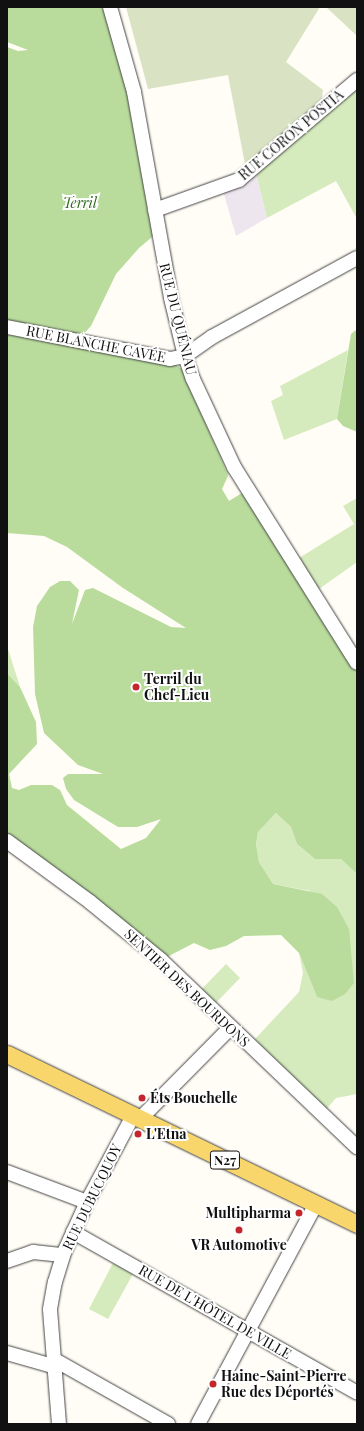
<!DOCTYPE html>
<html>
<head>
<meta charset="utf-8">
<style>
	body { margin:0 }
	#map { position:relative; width:364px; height:1431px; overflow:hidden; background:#fffdf5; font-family:"Playfair Display",serif }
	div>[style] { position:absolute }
	.industrial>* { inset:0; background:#eee6ef }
	.green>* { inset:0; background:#d5ebbd }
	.forest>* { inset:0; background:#b9dc9c }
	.cemetery>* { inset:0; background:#d9e3c4 }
	.roads { filter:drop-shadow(0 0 1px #444) drop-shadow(0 0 1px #444) }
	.minor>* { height:14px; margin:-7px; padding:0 7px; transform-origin:7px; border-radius:7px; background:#fff }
	.major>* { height:17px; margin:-8.5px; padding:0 8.5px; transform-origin:8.5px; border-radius:8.5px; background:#f9d66b }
	.dots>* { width:11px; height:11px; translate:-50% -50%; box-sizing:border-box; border:2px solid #fff; border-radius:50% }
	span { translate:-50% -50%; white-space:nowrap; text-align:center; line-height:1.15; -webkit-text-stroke:4px #fff; paint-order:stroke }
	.shield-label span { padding:1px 3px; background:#fff; border:1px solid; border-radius:3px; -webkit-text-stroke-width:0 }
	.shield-label { font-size:13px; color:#111; font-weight:700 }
	.street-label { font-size:14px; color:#111 }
	.park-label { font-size:14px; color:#2f6b1f; font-style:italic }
	.poi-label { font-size:14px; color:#111; font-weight:700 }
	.left { translate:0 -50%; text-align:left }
	.right { translate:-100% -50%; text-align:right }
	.frame { position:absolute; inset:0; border:8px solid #111; pointer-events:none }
</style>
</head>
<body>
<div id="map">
	<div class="industrial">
		<div style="clip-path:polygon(255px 169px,267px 218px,236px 236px,223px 191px)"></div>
	</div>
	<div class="green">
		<div style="clip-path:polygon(357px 80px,357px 219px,336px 181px,267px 218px,255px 169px)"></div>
		<div style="clip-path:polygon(348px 350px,337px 419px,284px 440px,271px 401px,283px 395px,280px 386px)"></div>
		<div style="clip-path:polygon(189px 382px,207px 427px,230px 471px,228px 476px,198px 408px)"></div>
		<div style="clip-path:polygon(357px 498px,357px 562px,319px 589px,299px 558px,354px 524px,343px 506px)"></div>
		<div style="clip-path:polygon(7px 647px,9px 652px,20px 687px,7px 673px)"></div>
		<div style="clip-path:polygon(276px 813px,291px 827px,297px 844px,315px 859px,341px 859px,357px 874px,357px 1094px,336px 1098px,322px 1114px,254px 1040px,299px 992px,303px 973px,299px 953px,317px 997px,310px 891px,273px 884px,259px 862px,256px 844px,258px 832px)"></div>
		<div style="clip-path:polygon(226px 964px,240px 978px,210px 1009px,196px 995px)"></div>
		<div style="clip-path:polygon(113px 1263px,133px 1274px,108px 1319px,89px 1309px)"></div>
	</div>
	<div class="forest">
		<div style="clip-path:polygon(7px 7px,99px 7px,112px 13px,158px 232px,139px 248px,116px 274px,91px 326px,76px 342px,172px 362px,183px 370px,228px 476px,222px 489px,229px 501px,242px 493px,357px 669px,357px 874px,341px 859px,315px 859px,297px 844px,291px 827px,276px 813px,258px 832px,256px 844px,259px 862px,273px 884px,322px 894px,337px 907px,349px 929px,354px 983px,345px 994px,332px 1001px,317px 997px,299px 953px,281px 935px,244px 936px,226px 946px,210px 950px,194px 943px,161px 960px,7px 841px,7px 673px,20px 687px,36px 722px,37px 744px,9px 774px,12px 788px,19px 790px,31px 785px,52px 785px,60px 790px,67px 805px,121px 849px,146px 838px,161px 819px,137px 827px,118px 827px,74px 800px,66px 789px,63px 778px,68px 774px,103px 774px,78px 765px,44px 733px,35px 694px,33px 627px,37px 606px,50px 587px,60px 581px,70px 581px,79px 590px,72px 624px,85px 590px,93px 588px,171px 627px,186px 628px,123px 588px,67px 547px,44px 536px,7px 533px,7px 47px,18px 51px,28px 50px,7px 42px)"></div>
		<div style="clip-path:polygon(357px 329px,357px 432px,343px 426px,337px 419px,351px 334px)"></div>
	</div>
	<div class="cemetery">
		<div style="clip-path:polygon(126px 7px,320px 7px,286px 62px,323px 90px,321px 105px,247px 175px,228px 75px,148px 89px)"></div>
		<div style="clip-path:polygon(326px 7px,357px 7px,357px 36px)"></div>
	</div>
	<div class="roads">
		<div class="minor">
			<div style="left:110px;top:7px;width:88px;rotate:74.2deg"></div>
			<div style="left:134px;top:92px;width:209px;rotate:79.8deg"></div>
			<div style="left:171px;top:298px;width:60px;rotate:76.4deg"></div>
			<div style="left:185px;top:356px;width:24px;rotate:71deg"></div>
			<div style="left:193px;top:379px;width:97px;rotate:65deg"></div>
			<div style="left:234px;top:467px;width:231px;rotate:57.9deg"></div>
			<div style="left:155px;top:210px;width:89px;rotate:-19.7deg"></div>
			<div style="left:239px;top:180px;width:155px;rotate:-40.3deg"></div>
			<div style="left:7px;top:327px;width:166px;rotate:11.1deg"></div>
			<div style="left:170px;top:359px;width:15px;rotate:-11deg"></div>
			<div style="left:185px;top:356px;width:33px;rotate:-35deg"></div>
			<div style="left:212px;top:337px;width:165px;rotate:-28.6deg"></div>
			<div style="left:7px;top:841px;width:103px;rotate:36.3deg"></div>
			<div style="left:90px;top:902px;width:92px;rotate:39.2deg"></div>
			<div style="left:161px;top:960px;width:271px;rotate:43.7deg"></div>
			<div style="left:140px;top:1119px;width:128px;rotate:-45.3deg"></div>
			<div style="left:7px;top:1172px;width:85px;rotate:20.6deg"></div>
			<div style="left:73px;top:1232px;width:326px;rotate:29.5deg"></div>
			<div style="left:7px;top:1261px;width:28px;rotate:-19deg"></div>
			<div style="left:33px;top:1252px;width:30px;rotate:6deg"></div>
			<div style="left:7px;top:1353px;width:51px;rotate:15.9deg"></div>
			<div style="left:55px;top:1360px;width:130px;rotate:29.5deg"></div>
			<div style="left:59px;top:1424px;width:115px;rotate:-94.5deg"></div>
			<div style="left:50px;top:1309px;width:27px;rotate:-80deg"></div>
			<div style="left:55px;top:1282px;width:28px;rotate:-73deg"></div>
			<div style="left:63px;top:1255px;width:58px;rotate:-65.6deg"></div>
			<div style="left:87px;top:1202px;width:98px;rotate:-61.9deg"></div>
			<div style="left:198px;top:1424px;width:250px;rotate:-61.8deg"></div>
		</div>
		<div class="major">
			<div style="left:7px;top:1054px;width:389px;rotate:25.9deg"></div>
		</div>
	</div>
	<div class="dots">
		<div style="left:136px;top:687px;background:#c4262e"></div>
		<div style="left:142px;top:1098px;background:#c4262e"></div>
		<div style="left:138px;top:1134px;background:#c4262e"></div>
		<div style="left:299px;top:1213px;background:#c4262e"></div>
		<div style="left:239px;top:1230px;background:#c4262e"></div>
		<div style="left:213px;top:1384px;background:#c4262e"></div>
	</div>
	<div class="shield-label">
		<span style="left:225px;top:1160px">N27</span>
	</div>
	<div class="street-label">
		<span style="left:291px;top:135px;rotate:-40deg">RUE CORON POSTIA</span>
		<span style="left:178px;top:319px;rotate:76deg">RUE DU QUÉNIAU</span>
		<span style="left:96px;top:344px;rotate:11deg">RUE BLANCHE CAVÉE</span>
		<span style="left:187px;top:988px;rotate:43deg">SENTIER DES BOURDONS</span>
		<span style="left:92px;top:1197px;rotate:-64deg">RUE DUBUCQUOY</span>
		<span style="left:215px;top:1312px;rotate:30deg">RUE DE L'HÔTEL DE VILLE</span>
	</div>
	<div class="park-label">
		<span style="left:80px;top:203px">Terril</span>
	</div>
	<div class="poi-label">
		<span class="left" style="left:144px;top:687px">Terril du<br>Chef-Lieu</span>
		<span class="left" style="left:150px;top:1098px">Éts Bouchelle</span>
		<span class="left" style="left:146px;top:1134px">L'Etna</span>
		<span class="right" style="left:291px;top:1213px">Multipharma</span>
		<span style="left:239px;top:1245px">VR Automotive</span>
		<span class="left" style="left:221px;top:1384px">Haine-Saint-Pierre<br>Rue des Déportés</span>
	</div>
	<div class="frame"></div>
</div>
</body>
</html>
